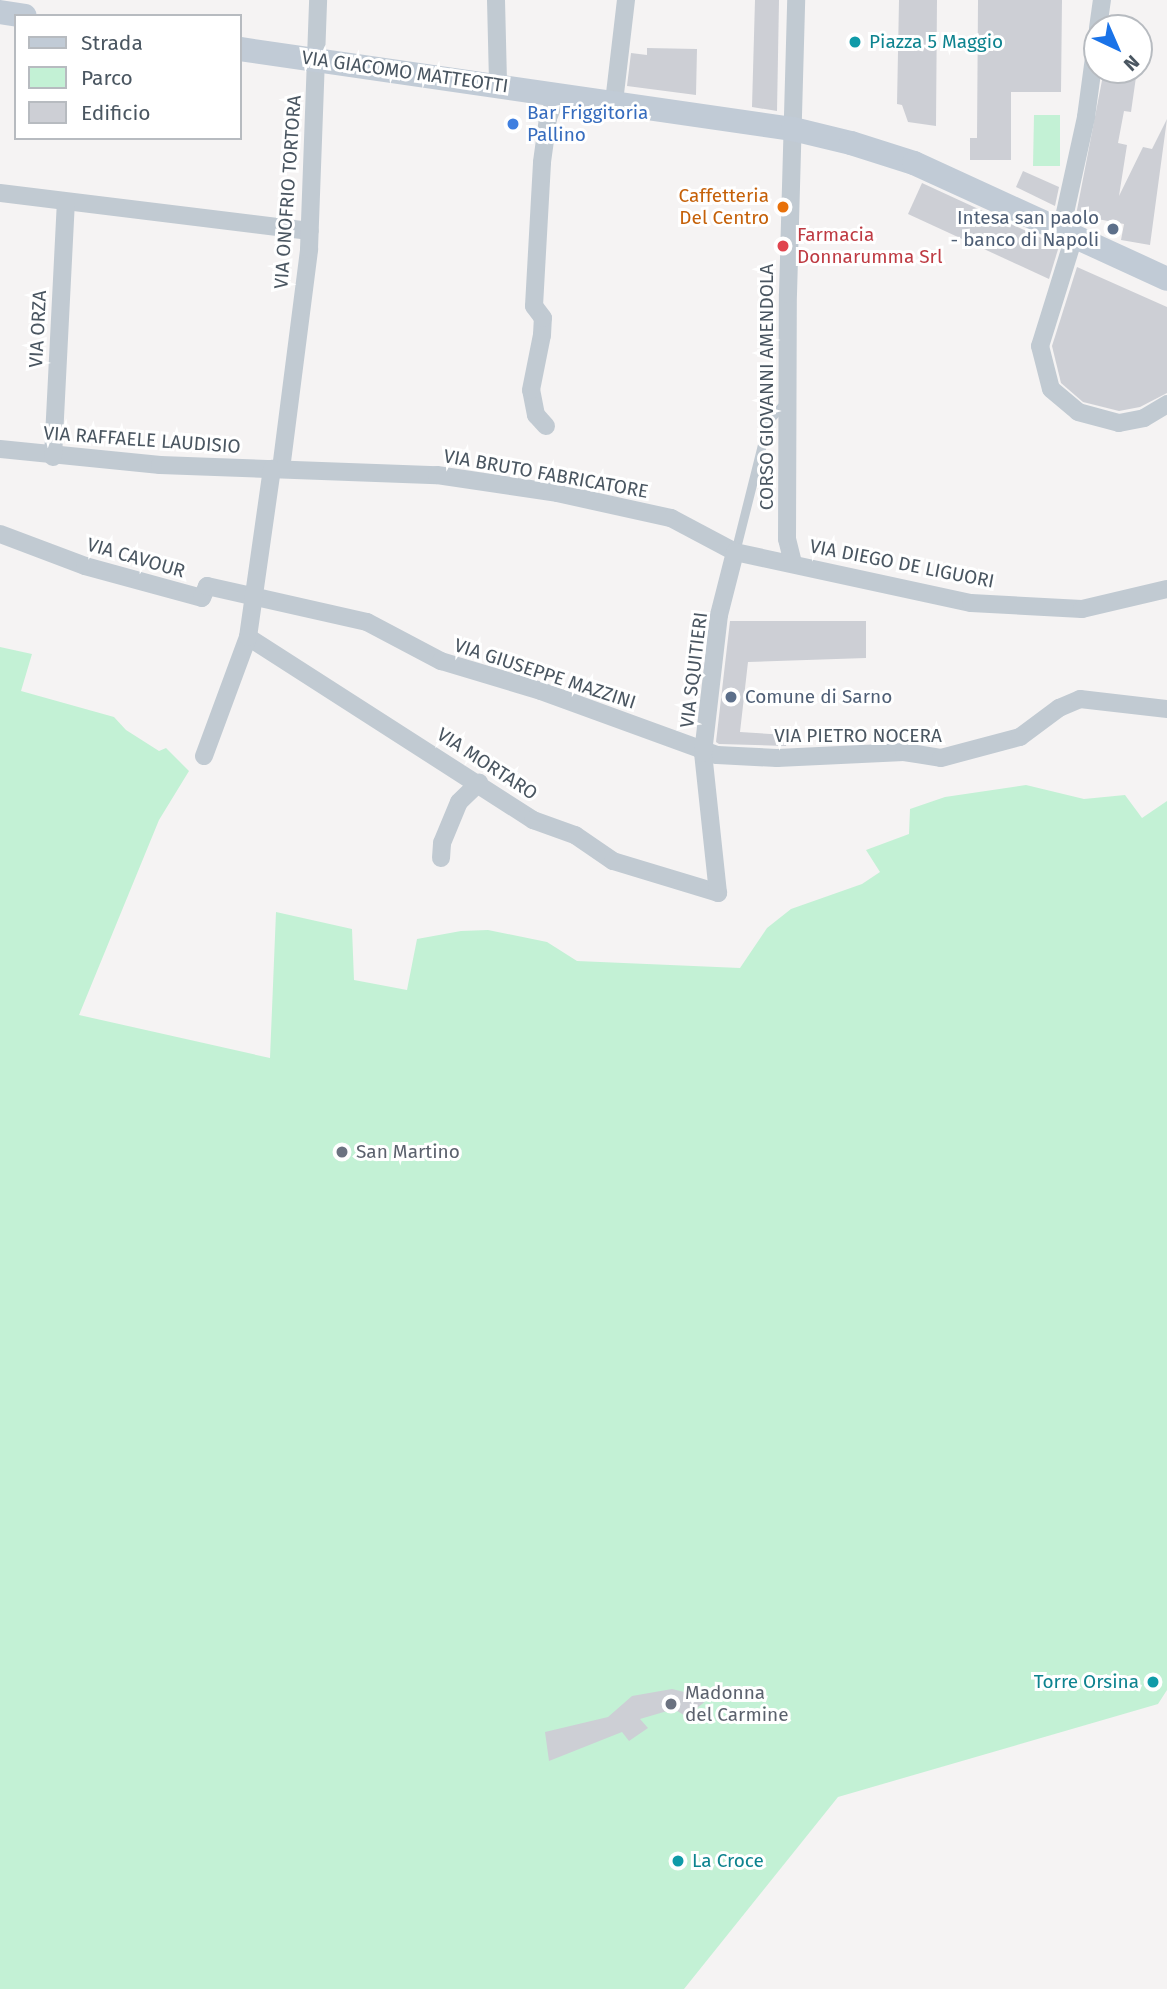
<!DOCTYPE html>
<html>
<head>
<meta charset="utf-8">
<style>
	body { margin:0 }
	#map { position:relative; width:1167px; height:1989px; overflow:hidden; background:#f5f3f3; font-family:"Fira Sans",sans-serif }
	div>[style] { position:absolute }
	.green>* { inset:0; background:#c3f1d5 }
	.building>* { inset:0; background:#cdcfd5 }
	.lane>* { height:9px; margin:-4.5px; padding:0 4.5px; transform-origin:4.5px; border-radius:4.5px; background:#c1cad2 }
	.street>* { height:18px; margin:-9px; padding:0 9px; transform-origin:9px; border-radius:9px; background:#c1cad2 }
	.secondary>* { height:24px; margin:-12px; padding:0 12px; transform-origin:12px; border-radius:12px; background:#c1cbd6 }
	.dots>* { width:19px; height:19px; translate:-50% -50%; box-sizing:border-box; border:4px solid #fff; border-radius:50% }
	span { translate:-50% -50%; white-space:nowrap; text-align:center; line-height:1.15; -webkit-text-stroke:6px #fff; paint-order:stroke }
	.culture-label { font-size:19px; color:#0d838f }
	.left { translate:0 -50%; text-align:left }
	.right { translate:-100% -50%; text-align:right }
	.street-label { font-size:19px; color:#4a5661 }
	.shop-label { font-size:19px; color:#366cbe }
	.food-label { font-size:19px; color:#c56008 }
	.service-label { font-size:19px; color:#4e5e75 }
	.health-label { font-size:19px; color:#be3a42 }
	.worship-label { font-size:19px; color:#5b616d }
	.legend { position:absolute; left:14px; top:14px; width:228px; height:126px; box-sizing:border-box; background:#fff; border:2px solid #b7bbc0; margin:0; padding:9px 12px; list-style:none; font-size:21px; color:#4a5661 }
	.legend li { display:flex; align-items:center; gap:14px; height:35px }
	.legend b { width:35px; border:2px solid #b7bbc0 }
	.north { position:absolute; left:1083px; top:14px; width:70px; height:70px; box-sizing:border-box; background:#fff; border:2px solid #b7bbc0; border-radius:50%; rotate:136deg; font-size:19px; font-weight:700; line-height:28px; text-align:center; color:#4a5661 }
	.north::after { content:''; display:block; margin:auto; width:24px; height:32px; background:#1a73e8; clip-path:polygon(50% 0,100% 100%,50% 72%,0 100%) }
</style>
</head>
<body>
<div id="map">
	<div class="green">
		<div style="clip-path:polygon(1034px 115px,1060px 115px,1060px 166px,1033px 166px)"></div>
		<div style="clip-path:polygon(0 647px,32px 654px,21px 691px,114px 717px,126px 730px,159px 751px,166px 748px,189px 771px,159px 820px,79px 1015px,270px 1058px,276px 912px,352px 929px,354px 980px,407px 990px,417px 939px,461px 931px,488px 930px,547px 942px,577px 961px,740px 968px,767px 928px,791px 909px,862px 884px,880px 872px,866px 850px,909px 834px,910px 809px,945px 797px,1026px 785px,1084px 799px,1125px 795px,1142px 818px,1167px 801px,1167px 1690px,1158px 1704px,838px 1797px,684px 1989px,0 1989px)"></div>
	</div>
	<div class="building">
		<div style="clip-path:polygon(755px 0,779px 0,777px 111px,752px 107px)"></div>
		<div style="clip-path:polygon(899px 0,937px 0,936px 126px,908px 122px,902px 105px,897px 104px)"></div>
		<div style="clip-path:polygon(978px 0,1062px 0,1061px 92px,1011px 92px,1011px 160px,970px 160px,970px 138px,977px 138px)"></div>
		<div style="clip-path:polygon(647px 48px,697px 49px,696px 95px,627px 86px,631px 53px,647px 55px)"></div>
		<div style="clip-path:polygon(1104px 70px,1137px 70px,1131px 112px,1124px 111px,1118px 143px,1127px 145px,1119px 196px,1143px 147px,1152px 149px,1167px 119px,1150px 245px,1121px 240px,1124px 224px,1076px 215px)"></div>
		<div style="clip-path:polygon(1023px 171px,1059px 187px,1055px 206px,1016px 187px)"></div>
		<div style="clip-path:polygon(922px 183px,1059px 246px,1049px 279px,908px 214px)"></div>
		<div style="clip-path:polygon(1077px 267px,1167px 307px,1167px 393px,1140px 407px,1119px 411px,1083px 402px,1061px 383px,1052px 346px)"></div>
		<div style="clip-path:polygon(730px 621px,866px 621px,866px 658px,748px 662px,740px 732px,787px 735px,786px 746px,719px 744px,716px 742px)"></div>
		<div style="clip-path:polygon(672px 1689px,709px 1698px,687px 1717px,674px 1709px,640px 1719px,648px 1728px,629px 1741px,622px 1732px,549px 1761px,545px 1732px,608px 1717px,632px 1696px)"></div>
	</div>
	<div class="lane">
		<div style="left:735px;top:552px;width:135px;rotate:-75.9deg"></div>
		<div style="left:768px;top:421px;width:28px;rotate:-48deg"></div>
	</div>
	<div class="street">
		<div style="left:496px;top:0;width:84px;rotate:88.6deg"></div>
		<div style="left:1098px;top:28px;width:28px;rotate:-82deg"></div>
		<div style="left:614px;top:102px;width:103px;rotate:-83.3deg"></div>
		<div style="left:0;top:193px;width:312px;rotate:7deg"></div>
		<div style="left:1061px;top:231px;width:117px;rotate:-77.6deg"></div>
		<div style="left:1086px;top:117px;width:82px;rotate:-82.3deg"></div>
		<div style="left:1074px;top:237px;width:114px;rotate:107.3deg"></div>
		<div style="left:1040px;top:346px;width:44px;rotate:75.7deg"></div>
		<div style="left:1051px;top:389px;width:35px;rotate:40deg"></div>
		<div style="left:1078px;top:412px;width:42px;rotate:15deg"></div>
		<div style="left:1119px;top:423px;width:25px;rotate:-11deg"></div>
		<div style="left:1144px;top:418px;width:27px;rotate:-31deg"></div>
		<div style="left:546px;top:426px;width:15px;rotate:-132deg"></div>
		<div style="left:536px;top:415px;width:25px;rotate:-101deg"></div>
		<div style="left:531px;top:390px;width:56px;rotate:-78.7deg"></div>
		<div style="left:542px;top:335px;width:17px;rotate:-87deg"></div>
		<div style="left:543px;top:318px;width:15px;rotate:-127deg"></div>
		<div style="left:534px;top:306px;width:144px;rotate:-86.8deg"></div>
		<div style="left:542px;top:162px;width:44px;rotate:-82.2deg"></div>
		<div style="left:548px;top:118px;width:27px;rotate:-68deg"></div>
		<div style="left:0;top:449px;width:161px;rotate:5.7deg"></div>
		<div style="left:160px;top:465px;width:277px;rotate:2.1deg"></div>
		<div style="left:437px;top:475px;width:121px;rotate:8.5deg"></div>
		<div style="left:557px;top:493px;width:117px;rotate:12.4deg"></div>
		<div style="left:671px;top:518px;width:72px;rotate:28deg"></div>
		<div style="left:735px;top:552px;width:241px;rotate:12.2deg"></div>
		<div style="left:971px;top:603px;width:111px;rotate:3.1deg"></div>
		<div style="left:1082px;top:609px;width:87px;rotate:-13.2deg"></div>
		<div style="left:53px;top:457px;width:255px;rotate:-87.1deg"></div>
		<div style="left:281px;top:469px;width:222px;rotate:-82.7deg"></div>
		<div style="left:309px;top:249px;width:249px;rotate:-87.9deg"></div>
		<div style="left:0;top:534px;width:91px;rotate:20.6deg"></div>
		<div style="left:85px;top:566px;width:121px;rotate:15.3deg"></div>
		<div style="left:202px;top:598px;width:13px;rotate:-67deg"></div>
		<div style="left:207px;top:586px;width:164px;rotate:12.7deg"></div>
		<div style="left:367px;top:622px;width:84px;rotate:27.8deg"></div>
		<div style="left:441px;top:661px;width:104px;rotate:16.7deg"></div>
		<div style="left:541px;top:691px;width:187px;rotate:20deg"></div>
		<div style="left:717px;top:755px;width:60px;rotate:2.9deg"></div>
		<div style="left:777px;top:758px;width:127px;rotate:-2.7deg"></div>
		<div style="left:904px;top:752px;width:37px;rotate:9deg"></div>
		<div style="left:941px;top:758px;width:82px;rotate:-14.9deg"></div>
		<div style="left:1020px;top:737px;width:49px;rotate:-36.6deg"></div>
		<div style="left:1059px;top:708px;width:23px;rotate:-23deg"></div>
		<div style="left:1080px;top:699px;width:88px;rotate:6.6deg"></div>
		<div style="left:793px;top:563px;width:25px;rotate:-104deg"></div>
		<div style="left:787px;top:539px;width:245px;rotate:-89.8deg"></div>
		<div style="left:788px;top:294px;width:294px;rotate:-88.4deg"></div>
		<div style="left:248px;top:637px;width:339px;rotate:32.7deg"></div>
		<div style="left:533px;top:820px;width:45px;rotate:19.7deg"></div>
		<div style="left:575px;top:835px;width:46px;rotate:34.4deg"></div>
		<div style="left:613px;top:861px;width:110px;rotate:16.9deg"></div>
		<div style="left:718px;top:893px;width:141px;rotate:-96.1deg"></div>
		<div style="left:703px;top:753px;width:139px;rotate:-83.4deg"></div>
		<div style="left:719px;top:615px;width:65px;rotate:-75.7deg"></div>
		<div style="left:204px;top:756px;width:127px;rotate:-69.7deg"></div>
		<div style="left:248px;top:637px;width:170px;rotate:-81.9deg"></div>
		<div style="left:441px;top:858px;width:15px;rotate:-86deg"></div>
		<div style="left:442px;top:843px;width:44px;rotate:-67.5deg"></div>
		<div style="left:459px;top:802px;width:28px;rotate:-44deg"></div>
	</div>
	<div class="secondary">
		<div style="left:0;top:12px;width:25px;rotate:9deg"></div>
		<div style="left:240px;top:49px;width:559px;rotate:8.23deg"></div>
		<div style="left:793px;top:129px;width:60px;rotate:13.6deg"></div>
		<div style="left:851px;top:143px;width:66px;rotate:17.6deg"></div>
		<div style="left:914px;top:163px;width:278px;rotate:24.6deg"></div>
	</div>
	<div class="dots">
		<div style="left:855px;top:42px;background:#0f9aa8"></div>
		<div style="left:513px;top:124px;background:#3f7fe0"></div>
		<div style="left:783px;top:207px;background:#e8710a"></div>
		<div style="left:1113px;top:229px;background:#5c6f8a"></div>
		<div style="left:783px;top:246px;background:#e0444e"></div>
		<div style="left:731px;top:697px;background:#5c6f8a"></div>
		<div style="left:342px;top:1152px;background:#6b7280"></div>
		<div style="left:1153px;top:1682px;background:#0f9aa8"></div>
		<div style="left:671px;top:1704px;background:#6b7280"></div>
		<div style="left:678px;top:1861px;background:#0f9aa8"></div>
	</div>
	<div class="culture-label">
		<span class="left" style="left:869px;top:42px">Piazza 5 Maggio</span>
		<span class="right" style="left:1139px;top:1682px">Torre Orsina</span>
		<span class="left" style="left:692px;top:1861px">La Croce</span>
	</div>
	<div class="street-label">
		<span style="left:405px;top:72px;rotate:8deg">VIA GIACOMO MATTEOTTI</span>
		<span style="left:288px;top:192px;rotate:-86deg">VIA ONOFRIO TORTORA</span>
		<span style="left:38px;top:329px;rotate:-87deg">VIA ORZA</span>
		<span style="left:767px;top:387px;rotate:-90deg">CORSO GIOVANNI AMENDOLA</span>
		<span style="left:142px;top:440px;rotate:4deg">VIA RAFFAELE LAUDISIO</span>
		<span style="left:546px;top:474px;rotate:10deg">VIA BRUTO FABRICATORE</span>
		<span style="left:136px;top:558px;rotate:16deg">VIA CAVOUR</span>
		<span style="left:902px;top:564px;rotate:11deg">VIA DIEGO DE LIGUORI</span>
		<span style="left:694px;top:670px;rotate:-83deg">VIA SQUITIERI</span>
		<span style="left:545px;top:674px;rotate:18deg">VIA GIUSEPPE MAZZINI</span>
		<span style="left:858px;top:736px">VIA PIETRO NOCERA</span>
		<span style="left:487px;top:764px;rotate:33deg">VIA MORTARO</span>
	</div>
	<div class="shop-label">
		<span class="left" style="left:527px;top:124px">Bar Friggitoria<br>Pallino</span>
	</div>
	<div class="food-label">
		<span class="right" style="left:769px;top:207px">Caffetteria<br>Del Centro</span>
	</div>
	<div class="service-label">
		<span class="right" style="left:1099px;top:229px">Intesa san paolo<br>- banco di Napoli</span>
		<span class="left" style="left:745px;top:697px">Comune di Sarno</span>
	</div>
	<div class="health-label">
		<span class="left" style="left:797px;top:246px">Farmacia<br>Donnarumma Srl</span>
	</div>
	<div class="worship-label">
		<span class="left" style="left:356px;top:1152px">San Martino</span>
		<span class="left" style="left:685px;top:1704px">Madonna<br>del Carmine</span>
	</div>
	<ul class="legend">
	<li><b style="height:9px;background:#c1cbd6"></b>Strada</li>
	<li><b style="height:19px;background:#c3f1d5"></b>Parco</li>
	<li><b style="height:19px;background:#cdcfd5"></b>Edificio</li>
	</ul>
	<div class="north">N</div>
</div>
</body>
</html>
